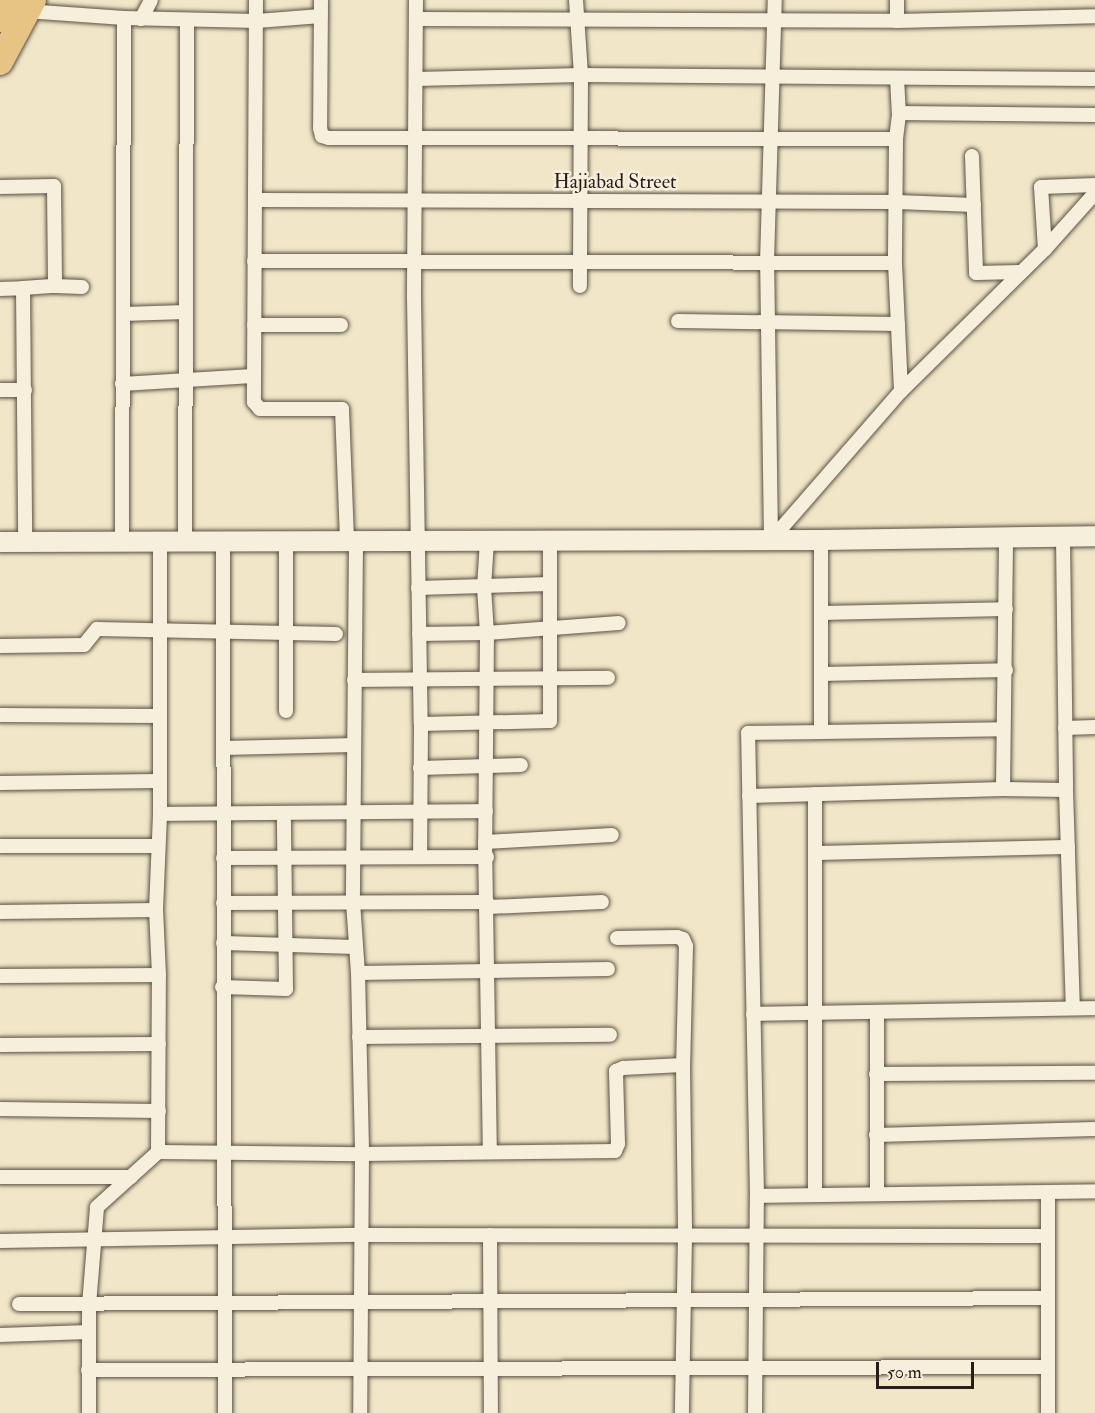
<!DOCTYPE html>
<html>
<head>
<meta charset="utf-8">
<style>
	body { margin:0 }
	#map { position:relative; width:1095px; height:1413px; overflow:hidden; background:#f1e7c8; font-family:"IM FELL Double Pica",serif }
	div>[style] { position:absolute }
	.roads { filter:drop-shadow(0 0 2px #5b5043) drop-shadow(0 0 2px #5b5043) }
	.street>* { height:14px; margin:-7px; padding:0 7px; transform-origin:7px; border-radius:7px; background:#f6efdb }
	.secondary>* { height:20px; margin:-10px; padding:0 10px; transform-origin:10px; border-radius:10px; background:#f6efdb }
	.highway>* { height:26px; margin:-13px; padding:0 13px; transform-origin:13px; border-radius:13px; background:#e8c484 }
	span { translate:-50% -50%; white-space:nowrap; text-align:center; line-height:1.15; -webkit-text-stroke:5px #f6efdb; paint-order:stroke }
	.street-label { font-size:20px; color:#291e17 }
	.scale { position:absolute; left:876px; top:1362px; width:98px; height:27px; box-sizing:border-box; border:3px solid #291e17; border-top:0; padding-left:8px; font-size:18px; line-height:21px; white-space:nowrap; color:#291e17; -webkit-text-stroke:4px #f6efdb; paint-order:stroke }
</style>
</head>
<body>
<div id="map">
	<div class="roads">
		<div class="street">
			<div style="left:256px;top:0;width:402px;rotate:90.3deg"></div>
			<div style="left:254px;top:402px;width:9px;rotate:49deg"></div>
			<div style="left:260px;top:409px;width:82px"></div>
			<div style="left:342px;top:409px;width:133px;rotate:87.8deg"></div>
			<div style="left:321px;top:0;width:128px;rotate:90.4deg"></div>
			<div style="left:320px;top:128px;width:8px;rotate:76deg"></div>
			<div style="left:322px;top:136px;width:7px;rotate:16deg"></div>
			<div style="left:329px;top:138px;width:567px;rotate:0.1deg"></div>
			<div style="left:896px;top:139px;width:26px;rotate:-83deg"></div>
			<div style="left:899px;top:113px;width:196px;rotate:0.6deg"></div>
			<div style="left:416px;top:0;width:298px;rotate:90.4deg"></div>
			<div style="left:414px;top:298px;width:426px;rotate:89.1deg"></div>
			<div style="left:421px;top:724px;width:132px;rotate:90.4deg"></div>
			<div style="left:576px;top:0;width:75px;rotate:86.2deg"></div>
			<div style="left:581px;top:75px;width:211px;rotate:90.3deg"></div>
			<div style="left:897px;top:0;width:21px;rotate:90deg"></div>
			<div style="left:26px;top:11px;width:98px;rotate:4.1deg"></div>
			<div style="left:124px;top:18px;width:133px;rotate:1.3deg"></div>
			<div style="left:257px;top:21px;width:64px;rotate:-4.5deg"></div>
			<div style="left:141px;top:19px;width:21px;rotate:-62deg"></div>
			<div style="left:416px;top:19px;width:481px;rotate:0.2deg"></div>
			<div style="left:897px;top:21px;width:198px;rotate:-1.4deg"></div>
			<div style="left:897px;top:78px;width:35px;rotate:87deg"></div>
			<div style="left:416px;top:79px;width:165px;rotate:-1.4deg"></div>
			<div style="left:581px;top:75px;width:514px;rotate:0.45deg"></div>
			<div style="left:896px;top:139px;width:124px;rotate:90.5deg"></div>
			<div style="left:895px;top:263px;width:128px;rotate:87.3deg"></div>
			<div style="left:972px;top:156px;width:117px;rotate:88deg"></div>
			<div style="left:976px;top:273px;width:45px;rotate:-1.3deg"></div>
			<div style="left:0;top:187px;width:54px;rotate:-1.1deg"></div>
			<div style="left:54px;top:186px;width:100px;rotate:89.4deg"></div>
			<div style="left:55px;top:286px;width:27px;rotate:2deg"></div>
			<div style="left:256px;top:200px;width:641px;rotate:0.18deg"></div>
			<div style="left:897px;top:202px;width:77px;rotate:2.2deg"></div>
			<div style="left:1045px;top:249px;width:62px;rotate:-93.7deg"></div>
			<div style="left:1041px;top:187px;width:54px;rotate:-2.1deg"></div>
			<div style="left:254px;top:261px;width:641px;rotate:0.18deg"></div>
			<div style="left:23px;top:288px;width:32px;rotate:-4deg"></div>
			<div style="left:0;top:289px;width:23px;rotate:-2deg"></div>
			<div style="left:23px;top:288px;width:254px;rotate:89.5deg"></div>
			<div style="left:123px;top:314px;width:63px;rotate:-1.8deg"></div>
			<div style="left:678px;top:321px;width:220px;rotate:0.8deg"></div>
			<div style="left:254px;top:325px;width:87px"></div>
			<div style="left:122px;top:384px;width:131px;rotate:-3.5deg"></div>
			<div style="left:0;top:390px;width:25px"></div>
			<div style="left:1063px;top:537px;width:253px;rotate:89.3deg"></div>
			<div style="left:1066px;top:790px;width:218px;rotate:88.2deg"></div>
			<div style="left:771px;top:540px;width:278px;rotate:-90.8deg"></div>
			<div style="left:767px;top:262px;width:262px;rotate:-88.3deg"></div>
			<div style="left:771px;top:540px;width:198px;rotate:-48.9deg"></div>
			<div style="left:901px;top:391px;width:202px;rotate:-44.6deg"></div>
			<div style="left:1045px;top:249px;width:75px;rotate:-48.2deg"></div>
			<div style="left:185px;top:541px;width:521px;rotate:-89.78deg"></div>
			<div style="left:223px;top:541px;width:872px;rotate:89.87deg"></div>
			<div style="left:487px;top:541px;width:46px;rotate:93.7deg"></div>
			<div style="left:484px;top:587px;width:46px;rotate:86.3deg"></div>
			<div style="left:487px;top:633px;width:209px;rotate:90.5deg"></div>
			<div style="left:485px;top:842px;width:310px;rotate:89.1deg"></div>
			<div style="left:122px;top:542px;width:524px;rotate:-89.78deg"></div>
			<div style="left:356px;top:542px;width:360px;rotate:90.5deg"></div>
			<div style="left:353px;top:902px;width:71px;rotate:86deg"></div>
			<div style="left:358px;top:973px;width:181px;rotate:88.7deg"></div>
			<div style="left:362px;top:1154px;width:259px;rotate:90.4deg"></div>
			<div style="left:418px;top:588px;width:132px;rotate:-1.7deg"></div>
			<div style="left:821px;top:613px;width:185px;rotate:-1.2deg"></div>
			<div style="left:419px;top:634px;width:68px;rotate:-0.8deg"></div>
			<div style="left:487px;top:633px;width:132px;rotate:-4.3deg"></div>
			<div style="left:0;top:646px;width:84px;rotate:-0.7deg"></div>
			<div style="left:84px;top:645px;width:21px;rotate:-51deg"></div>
			<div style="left:97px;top:629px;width:239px;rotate:1.2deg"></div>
			<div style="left:821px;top:674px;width:185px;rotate:-1.2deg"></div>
			<div style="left:354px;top:680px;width:254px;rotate:-0.5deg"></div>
			<div style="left:286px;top:711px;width:169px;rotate:-90deg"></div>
			<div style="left:0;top:715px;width:160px;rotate:0.4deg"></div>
			<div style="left:421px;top:724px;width:129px;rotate:-1.3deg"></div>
			<div style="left:550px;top:721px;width:180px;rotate:-90deg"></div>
			<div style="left:1065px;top:728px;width:30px;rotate:-2deg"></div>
			<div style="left:821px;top:732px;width:182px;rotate:-0.9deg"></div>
			<div style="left:223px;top:748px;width:131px;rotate:-1.3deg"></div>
			<div style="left:420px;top:768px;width:101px;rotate:-1.7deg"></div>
			<div style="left:0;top:783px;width:158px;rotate:-0.7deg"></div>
			<div style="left:1003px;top:789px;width:252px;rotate:-89.3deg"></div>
			<div style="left:815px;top:794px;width:401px;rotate:90deg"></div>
			<div style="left:749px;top:796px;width:254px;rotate:-1.6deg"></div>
			<div style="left:1003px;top:789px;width:63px;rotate:0.9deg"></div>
			<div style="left:160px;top:814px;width:326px;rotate:-0.5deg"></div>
			<div style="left:485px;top:842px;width:127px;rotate:-3.2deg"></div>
			<div style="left:0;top:846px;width:157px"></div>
			<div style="left:815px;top:853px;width:253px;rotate:-1.4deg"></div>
			<div style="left:223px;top:858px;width:264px;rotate:-0.2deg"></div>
			<div style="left:223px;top:903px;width:264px;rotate:-0.2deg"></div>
			<div style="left:488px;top:907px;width:114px;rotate:-2.5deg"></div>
			<div style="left:0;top:912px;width:156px;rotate:-0.7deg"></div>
			<div style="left:617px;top:938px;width:60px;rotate:-1deg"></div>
			<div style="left:677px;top:937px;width:6px;rotate:18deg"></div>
			<div style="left:683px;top:939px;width:8px;rotate:67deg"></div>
			<div style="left:686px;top:946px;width:119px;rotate:91.4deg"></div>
			<div style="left:223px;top:943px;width:133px;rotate:1.7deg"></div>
			<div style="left:358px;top:973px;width:250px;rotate:-0.9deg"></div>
			<div style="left:0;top:976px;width:159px;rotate:-0.4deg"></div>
			<div style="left:222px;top:987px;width:64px;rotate:1.8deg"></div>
			<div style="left:286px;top:989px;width:176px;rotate:-90.7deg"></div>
			<div style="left:753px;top:1014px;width:342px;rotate:-1deg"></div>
			<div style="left:359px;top:1037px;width:251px;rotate:-0.5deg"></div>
			<div style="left:0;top:1045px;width:159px;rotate:-0.4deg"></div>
			<div style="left:876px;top:1074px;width:219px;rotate:-0.3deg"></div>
			<div style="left:0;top:1109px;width:159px;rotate:0.7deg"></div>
			<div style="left:876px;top:1135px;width:219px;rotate:-1.6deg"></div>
			<div style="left:158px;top:1152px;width:177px;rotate:-89.7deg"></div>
			<div style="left:159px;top:975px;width:65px;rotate:-92.6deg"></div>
			<div style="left:156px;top:910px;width:96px;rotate:-87.6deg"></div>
			<div style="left:160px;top:814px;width:272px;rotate:-90deg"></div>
			<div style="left:0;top:1177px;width:131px"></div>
			<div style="left:877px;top:1194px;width:182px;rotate:-90deg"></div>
			<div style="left:757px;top:1196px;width:338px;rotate:-0.8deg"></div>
			<div style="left:490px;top:1235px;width:178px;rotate:89.7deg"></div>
			<div style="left:0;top:1241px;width:361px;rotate:-1deg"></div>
			<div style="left:361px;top:1235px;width:687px;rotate:0.08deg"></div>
			<div style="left:19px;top:1304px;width:1029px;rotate:-0.33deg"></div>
			<div style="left:0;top:1335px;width:89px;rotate:-1.9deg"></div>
			<div style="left:88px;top:1370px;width:960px;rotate:-0.18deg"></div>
			<div style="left:89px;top:1413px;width:108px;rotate:-90deg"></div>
			<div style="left:89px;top:1305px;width:98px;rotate:-85.3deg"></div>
			<div style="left:97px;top:1207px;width:82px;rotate:-42deg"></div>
			<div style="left:158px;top:1152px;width:204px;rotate:0.6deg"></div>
			<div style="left:362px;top:1154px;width:253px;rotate:-0.7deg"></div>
			<div style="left:615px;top:1151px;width:8px;rotate:-67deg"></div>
			<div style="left:618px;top:1144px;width:73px;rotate:-91.6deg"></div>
			<div style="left:616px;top:1071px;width:8px;rotate:-23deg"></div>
			<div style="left:623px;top:1068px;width:60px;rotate:-2.9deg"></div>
			<div style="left:683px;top:1065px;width:171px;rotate:89.3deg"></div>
			<div style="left:685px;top:1236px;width:177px;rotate:91deg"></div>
			<div style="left:755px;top:1413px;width:217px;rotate:-89.5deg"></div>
			<div style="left:757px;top:1196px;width:463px;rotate:-91.1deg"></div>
			<div style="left:748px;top:733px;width:73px;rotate:-0.8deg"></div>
			<div style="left:821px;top:732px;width:192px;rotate:-90deg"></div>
			<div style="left:1048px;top:1413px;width:221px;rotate:-90deg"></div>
		</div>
		<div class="secondary">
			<div style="left:0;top:542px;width:821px;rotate:-0.14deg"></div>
			<div style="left:821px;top:540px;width:274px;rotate:-0.8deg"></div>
		</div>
		<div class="highway">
			<div style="left:0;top:19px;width:21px;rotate:-62deg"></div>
			<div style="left:0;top:62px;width:70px;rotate:-62deg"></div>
		</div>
	</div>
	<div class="street-label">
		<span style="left:615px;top:181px">Hajiabad Street</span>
	</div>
	<div class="scale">50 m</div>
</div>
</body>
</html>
